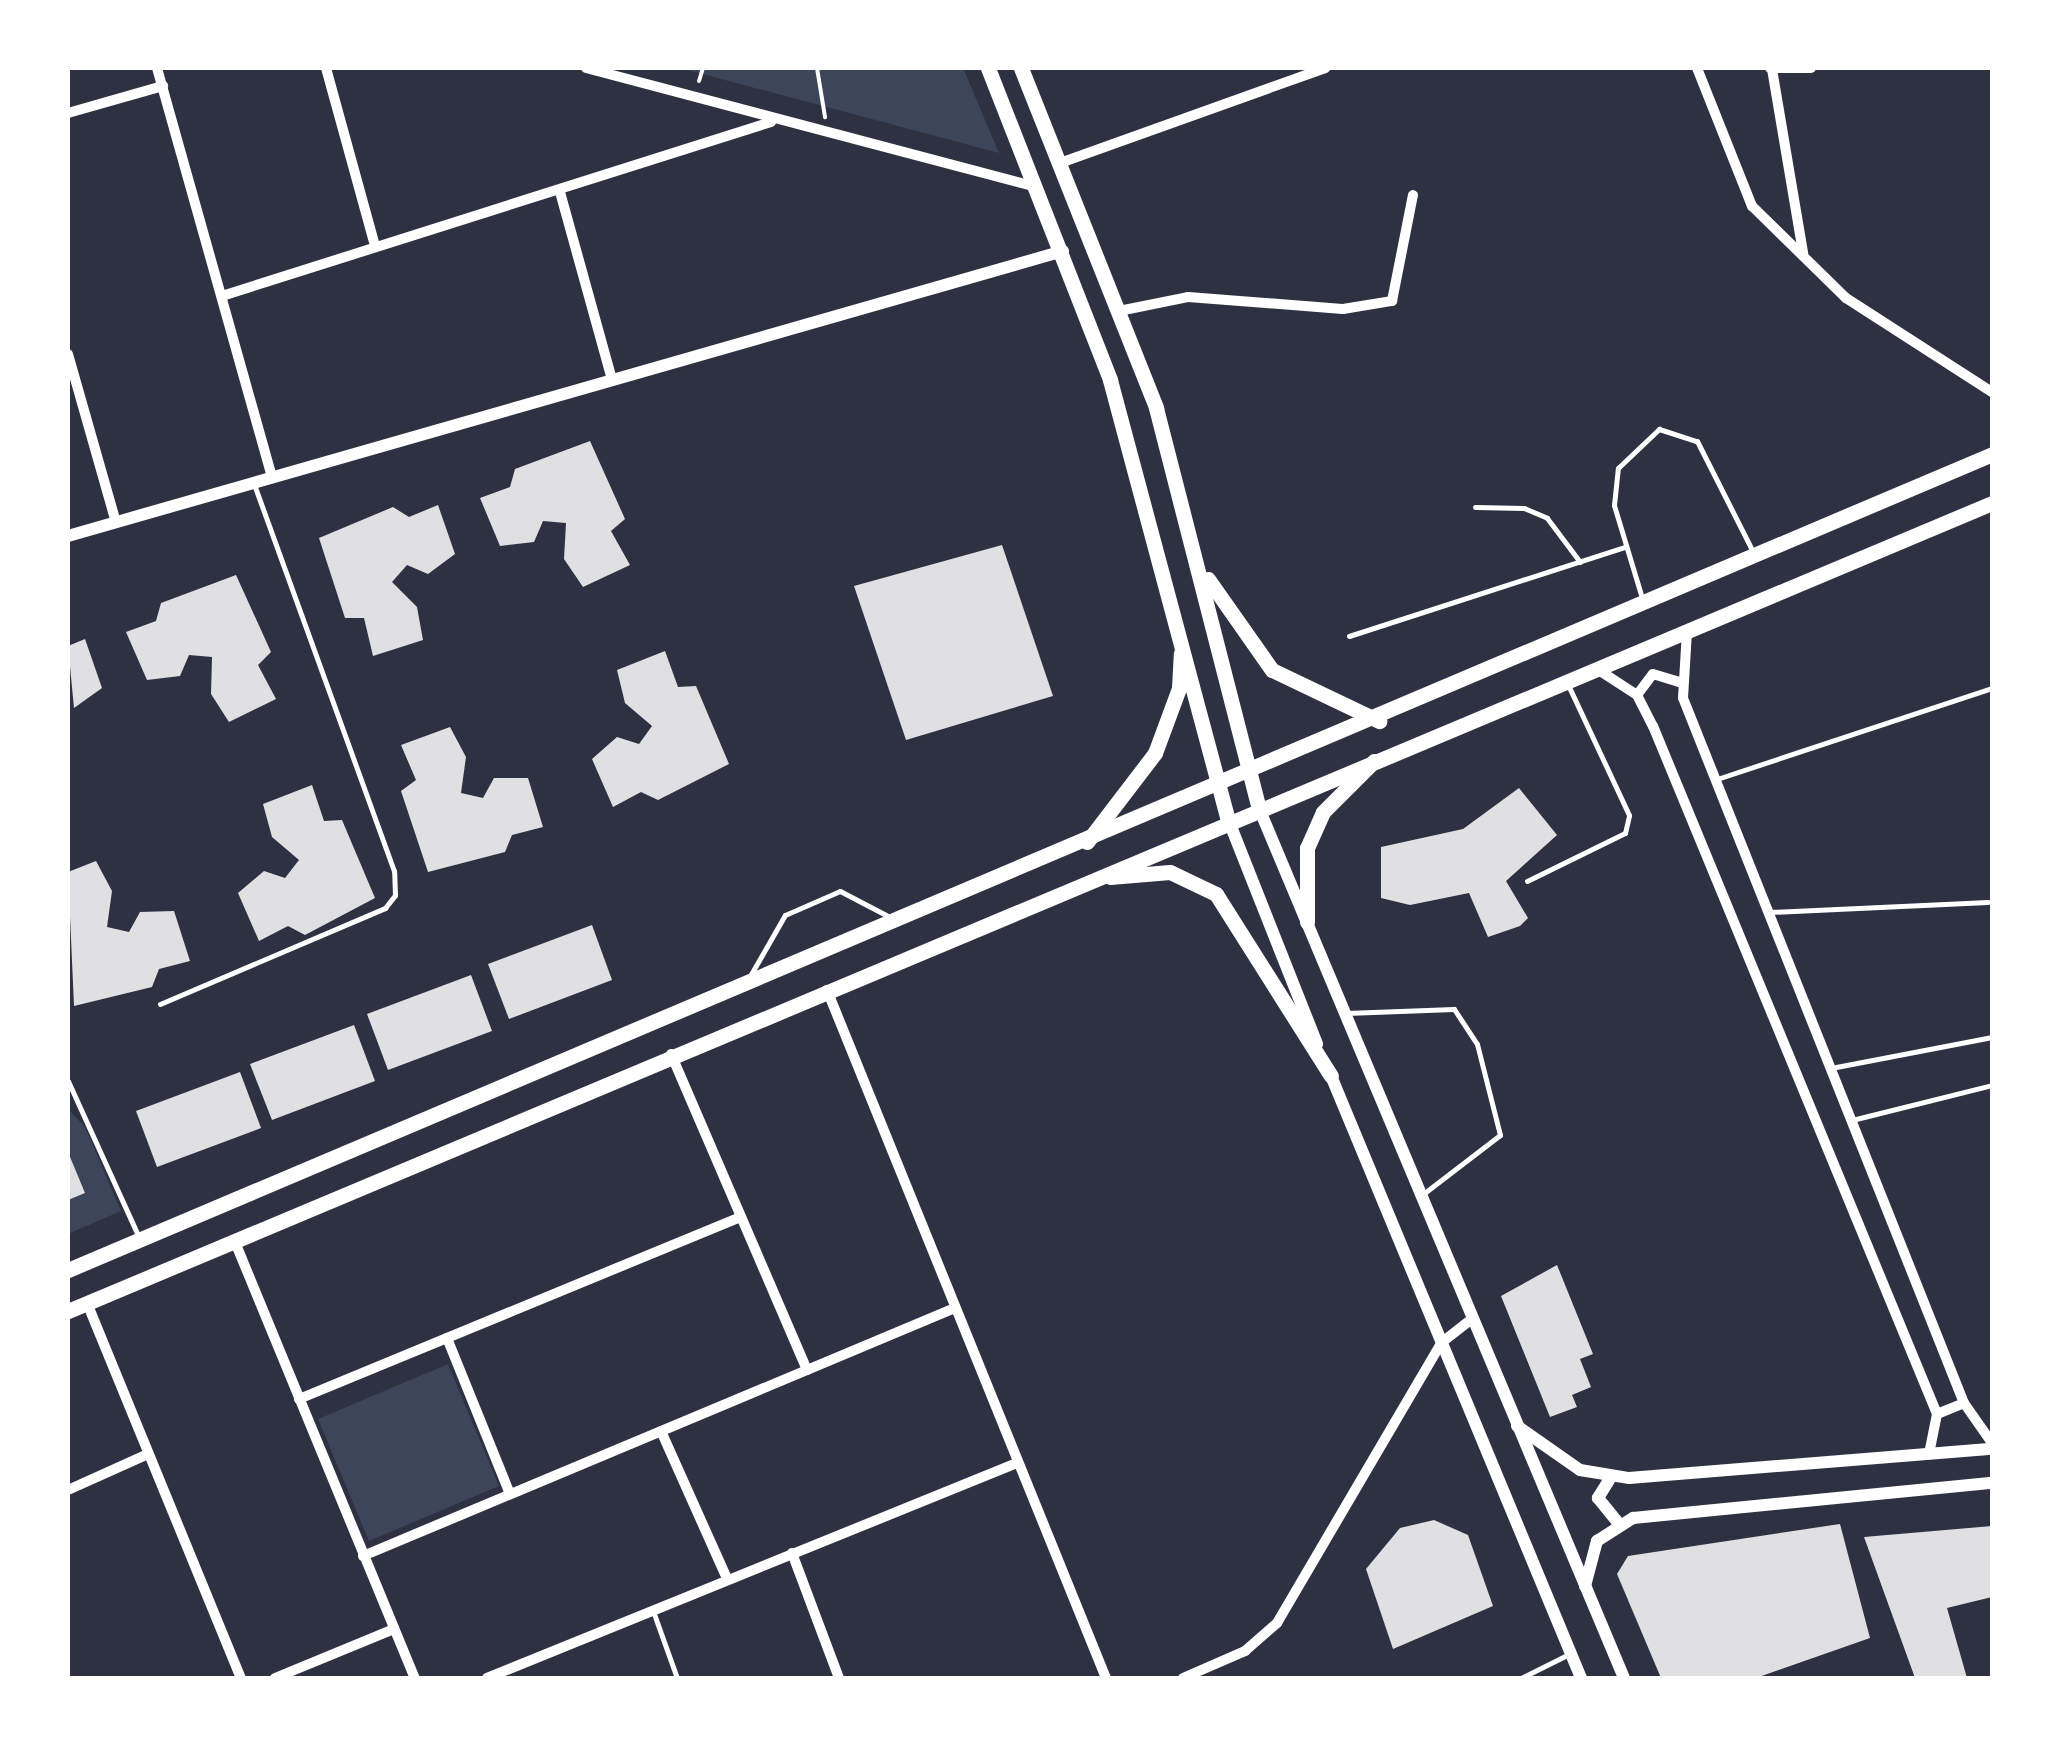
<!DOCTYPE html>
<html>
<head>
<meta charset="utf-8">
<style>
	body { margin:0 }
	#map { position:relative; width:2060px; height:1746px; overflow:hidden; background:#2d3142; font-family:"Fira Sans Condensed",sans-serif }
	div>[style] { position:absolute }
	.green>* { inset:0; background:#3c4559 }
	.building>* { inset:0; background:#e0e0e3 }
	.path>* { height:4px; margin:-2px; padding:0 2px; transform-origin:2px; border-radius:2px; background:#fff }
	.service>* { height:5px; margin:-2.5px; padding:0 2.5px; transform-origin:2.5px; border-radius:2.5px; background:#fff }
	.minor>* { height:10px; margin:-5px; padding:0 5px; transform-origin:5px; border-radius:5px; background:#fff }
	.tertiary>* { height:12px; margin:-6px; padding:0 6px; transform-origin:6px; border-radius:6px; background:#fff }
	.primary>* { height:15px; margin:-7.5px; padding:0 7.5px; transform-origin:7.5px; border-radius:7.5px; background:#fff }
	span { translate:-50% -50%; white-space:nowrap; text-align:center; line-height:1.15; -webkit-text-stroke:9px #fff; paint-order:stroke }
	.frame { position:absolute; inset:0; border:70px solid #fff; pointer-events:none }
</style>
</head>
<body>
<div id="map">
	<div class="green">
		<div style="clip-path:polygon(680px 68px,963px 68px,999px 153px)"></div>
		<div style="clip-path:polygon(68px 1109px,85px 1127px,121px 1211px,68px 1234px)"></div>
		<div style="clip-path:polygon(448px 1364px,499px 1486px,369px 1541px,318px 1419px)"></div>
	</div>
	<div class="building">
		<div style="clip-path:polygon(590px 441px,625px 519px,611px 531px,630px 565px,583px 587px,564px 559px,566px 523px,543px 521px,534px 542px,500px 546px,480px 498px,510px 487px,515px 469px)"></div>
		<div style="clip-path:polygon(438px 505px,455px 554px,428px 574px,407px 565px,392px 582px,417px 607px,423px 640px,373px 656px,364px 618px,345px 618px,319px 538px,393px 507px,409px 517px)"></div>
		<div style="clip-path:polygon(1002px 545px,1053px 696px,906px 740px,854px 586px)"></div>
		<div style="clip-path:polygon(236px 575px,271px 652px,258px 665px,276px 699px,229px 722px,211px 694px,212px 657px,189px 655px,180px 676px,147px 680px,126px 632px,156px 621px,161px 603px)"></div>
		<div style="clip-path:polygon(85px 639px,102px 688px,74px 708px,68px 646px)"></div>
		<div style="clip-path:polygon(665px 651px,678px 687px,696px 686px,729px 764px,658px 800px,641px 792px,613px 807px,592px 759px,617px 737px,639px 744px,652px 726px,625px 703px,617px 670px)"></div>
		<div style="clip-path:polygon(450px 727px,466px 757px,461px 793px,483px 798px,494px 778px,528px 778px,543px 827px,512px 835px,505px 852px,428px 872px,401px 791px,416px 780px,401px 745px)"></div>
		<div style="clip-path:polygon(312px 785px,324px 821px,342px 820px,375px 898px,305px 935px,288px 926px,259px 941px,238px 893px,264px 871px,285px 878px,299px 860px,272px 837px,263px 804px)"></div>
		<div style="clip-path:polygon(1519px 788px,1557px 835px,1506px 881px,1528px 918px,1520px 926px,1488px 937px,1469px 893px,1410px 905px,1381px 898px,1381px 847px,1463px 829px)"></div>
		<div style="clip-path:polygon(96px 861px,112px 891px,107px 927px,129px 932px,140px 912px,174px 911px,190px 961px,159px 969px,152px 987px,74px 1006px,68px 872px)"></div>
		<div style="clip-path:polygon(592px 925px,612px 980px,509px 1019px,488px 964px)"></div>
		<div style="clip-path:polygon(471px 975px,492px 1031px,388px 1070px,367px 1014px)"></div>
		<div style="clip-path:polygon(354px 1025px,375px 1081px,272px 1120px,250px 1064px)"></div>
		<div style="clip-path:polygon(240px 1072px,261px 1128px,157px 1167px,136px 1111px)"></div>
		<div style="clip-path:polygon(68px 1152px,85px 1193px,68px 1200px)"></div>
		<div style="clip-path:polygon(1557px 1265px,1593px 1354px,1580px 1359px,1591px 1387px,1572px 1395px,1577px 1407px,1550px 1417px,1501px 1296px)"></div>
		<div style="clip-path:polygon(1434px 1520px,1468px 1535px,1493px 1606px,1393px 1649px,1366px 1569px,1400px 1528px)"></div>
		<div style="clip-path:polygon(1840px 1524px,1870px 1638px,1756px 1678px,1661px 1678px,1617px 1574px,1628px 1556px)"></div>
		<div style="clip-path:polygon(1992px 1526px,1992px 1597px,1947px 1608px,1967px 1678px,1915px 1678px,1864px 1537px)"></div>
	</div>
	<div class="path">
		<div style="left:817px;top:68px;width:50px;rotate:80.7deg"></div>
		<div style="left:699px;top:81px;width:14px;rotate:-73deg"></div>
	</div>
	<div class="service">
		<div style="left:1475px;top:507px;width:49px;rotate:1.2deg"></div>
		<div style="left:1524px;top:508px;width:25px;rotate:23deg"></div>
		<div style="left:1547px;top:518px;width:55px;rotate:53.1deg"></div>
		<div style="left:1642px;top:598px;width:97px;rotate:-106.8deg"></div>
		<div style="left:1614px;top:505px;width:37px;rotate:-84deg"></div>
		<div style="left:1618px;top:468px;width:57px;rotate:-43.6deg"></div>
		<div style="left:1659px;top:429px;width:40px;rotate:18deg"></div>
		<div style="left:1697px;top:441px;width:127px;rotate:63.2deg"></div>
		<div style="left:1349px;top:636px;width:290px;rotate:-17.9deg"></div>
		<div style="left:1717px;top:779px;width:290px;rotate:-18.3deg"></div>
		<div style="left:1527px;top:881px;width:109px;rotate:-26.1deg"></div>
		<div style="left:1625px;top:833px;width:18px;rotate:-77deg"></div>
		<div style="left:1629px;top:815px;width:144px;rotate:-115.1deg"></div>
		<div style="left:1770px;top:912px;width:218px;rotate:-2.6deg"></div>
		<div style="left:750px;top:976px;width:70px;rotate:-60.2deg"></div>
		<div style="left:785px;top:915px;width:60px;rotate:-23.6deg"></div>
		<div style="left:840px;top:891px;width:54px;rotate:27.5deg"></div>
		<div style="left:160px;top:1004px;width:245px;rotate:-23.1deg"></div>
		<div style="left:385px;top:908px;width:16px;rotate:-52deg"></div>
		<div style="left:395px;top:895px;width:24px;rotate:-92deg"></div>
		<div style="left:394px;top:871px;width:412px;rotate:-109.9deg"></div>
		<div style="left:1346px;top:1013px;width:108px;rotate:-2.1deg"></div>
		<div style="left:1454px;top:1009px;width:42px;rotate:56.7deg"></div>
		<div style="left:1477px;top:1044px;width:94px;rotate:75.8deg"></div>
		<div style="left:1500px;top:1135px;width:97px;rotate:142.5deg"></div>
		<div style="left:1831px;top:1068px;width:164px;rotate:-10.9deg"></div>
		<div style="left:68px;top:1081px;width:169px;rotate:65.6deg"></div>
		<div style="left:1852px;top:1120px;width:144px;rotate:-14deg"></div>
		<div style="left:653px;top:1611px;width:71px;rotate:70.3deg"></div>
		<div style="left:1521px;top:1678px;width:51px;rotate:-26.6deg"></div>
	</div>
	<div class="minor">
		<div style="left:157px;top:68px;width:424px;rotate:74.3deg"></div>
		<div style="left:326px;top:68px;width:180px;rotate:74.6deg"></div>
		<div style="left:586px;top:68px;width:466px;rotate:14.8deg"></div>
		<div style="left:1697px;top:68px;width:149px;rotate:68.3deg"></div>
		<div style="left:1752px;top:206px;width:132px;rotate:44.4deg"></div>
		<div style="left:1846px;top:298px;width:174px;rotate:32.8deg"></div>
		<div style="left:1770px;top:68px;width:41px"></div>
		<div style="left:1772px;top:69px;width:187px;rotate:80.4deg"></div>
		<div style="left:68px;top:113px;width:99px;rotate:-15.9deg"></div>
		<div style="left:1060px;top:163px;width:282px;rotate:-19.7deg"></div>
		<div style="left:560px;top:192px;width:191px;rotate:74.5deg"></div>
		<div style="left:222px;top:296px;width:576px;rotate:-17.59deg"></div>
		<div style="left:1119px;top:311px;width:70px;rotate:-11.5deg"></div>
		<div style="left:1188px;top:297px;width:155px;rotate:4.4deg"></div>
		<div style="left:1343px;top:309px;width:50px;rotate:-9.3deg"></div>
		<div style="left:1392px;top:301px;width:108px;rotate:-78.8deg"></div>
		<div style="left:68px;top:354px;width:175px;rotate:74.1deg"></div>
		<div style="left:1687px;top:631px;width:67px;rotate:93.4deg"></div>
		<div style="left:1683px;top:698px;width:759px;rotate:68.27deg"></div>
		<div style="left:1964px;top:1403px;width:49px;rotate:55deg"></div>
		<div style="left:1597px;top:669px;width:48px;rotate:33deg"></div>
		<div style="left:1637px;top:695px;width:35px;rotate:63deg"></div>
		<div style="left:1653px;top:726px;width:744px;rotate:67.57deg"></div>
		<div style="left:1937px;top:1414px;width:41px;rotate:101.3deg"></div>
		<div style="left:1637px;top:695px;width:26px;rotate:-53deg"></div>
		<div style="left:1653px;top:674px;width:27px;rotate:17deg"></div>
		<div style="left:827px;top:990px;width:742px;rotate:67.93deg"></div>
		<div style="left:671px;top:1054px;width:344px;rotate:66.7deg"></div>
		<div style="left:235px;top:1242px;width:472px;rotate:67.6deg"></div>
		<div style="left:87px;top:1303px;width:405px;rotate:67.7deg"></div>
		<div style="left:447px;top:1338px;width:168px;rotate:68deg"></div>
		<div style="left:299px;top:1399px;width:478px;rotate:-22.4deg"></div>
		<div style="left:1937px;top:1414px;width:29px;rotate:-22deg"></div>
		<div style="left:661px;top:1431px;width:159px;rotate:65.9deg"></div>
		<div style="left:68px;top:1490px;width:85px;rotate:-24.2deg"></div>
		<div style="left:792px;top:1553px;width:134px;rotate:69.4deg"></div>
		<div style="left:363px;top:1556px;width:642px;rotate:-22.73deg"></div>
		<div style="left:275px;top:1678px;width:129px;rotate:-22.4deg"></div>
		<div style="left:487px;top:1678px;width:572px;rotate:-22.08deg"></div>
		<div style="left:1183px;top:1678px;width:68px;rotate:-23.5deg"></div>
		<div style="left:1245px;top:1651px;width:43px;rotate:-41.2deg"></div>
		<div style="left:1277px;top:1623px;width:324px;rotate:-59.6deg"></div>
		<div style="left:1441px;top:1343px;width:37px;rotate:-38deg"></div>
	</div>
	<div class="tertiary">
		<div style="left:68px;top:536px;width:1035px;rotate:-15.98deg"></div>
		<div style="left:1258px;top:806px;width:946px;rotate:67.23deg"></div>
		<div style="left:1228px;top:819px;width:242px;rotate:68.4deg"></div>
		<div style="left:1329px;top:1071px;width:657px;rotate:67.45deg"></div>
		<div style="left:1517px;top:1426px;width:77px;rotate:34.9deg"></div>
		<div style="left:1580px;top:1470px;width:50px;rotate:9.3deg"></div>
		<div style="left:1629px;top:1478px;width:364px;rotate:-4.6deg"></div>
		<div style="left:1611px;top:1477px;width:25px;rotate:122deg"></div>
		<div style="left:1598px;top:1498px;width:32px;rotate:51deg"></div>
		<div style="left:1585px;top:1586px;width:47px;rotate:-75.1deg"></div>
		<div style="left:1597px;top:1541px;width:43px;rotate:-32.6deg"></div>
		<div style="left:1633px;top:1518px;width:361px;rotate:-5.6deg"></div>
	</div>
	<div class="primary">
		<div style="left:988px;top:68px;width:335px;rotate:68.6deg"></div>
		<div style="left:1110px;top:380px;width:455px;rotate:75deg"></div>
		<div style="left:1021px;top:68px;width:366px;rotate:68.3deg"></div>
		<div style="left:1156px;top:408px;width:411px;rotate:75.6deg"></div>
		<div style="left:1208px;top:579px;width:111px;rotate:54.9deg"></div>
		<div style="left:1272px;top:670px;width:119px;rotate:25.5deg"></div>
		<div style="left:1087px;top:842px;width:112px;rotate:-52.6deg"></div>
		<div style="left:1155px;top:753px;width:69px;rotate:-69.7deg"></div>
		<div style="left:1179px;top:688px;width:35px;rotate:-87deg"></div>
		<div style="left:1110px;top:877px;width:60px;rotate:-4.8deg"></div>
		<div style="left:1170px;top:872px;width:51px;rotate:25.6deg"></div>
		<div style="left:1216px;top:894px;width:215px;rotate:57.7deg"></div>
		<div style="left:1307px;top:922px;width:74px;rotate:-90deg"></div>
		<div style="left:1307px;top:848px;width:39px;rotate:-66deg"></div>
		<div style="left:1323px;top:812px;width:72px;rotate:-45deg"></div>
		<div style="left:68px;top:1270px;width:2090px;rotate:-22.98deg"></div>
		<div style="left:68px;top:1311px;width:2087px;rotate:-22.78deg"></div>
	</div>
	<div class="frame"></div>
</div>
</body>
</html>
